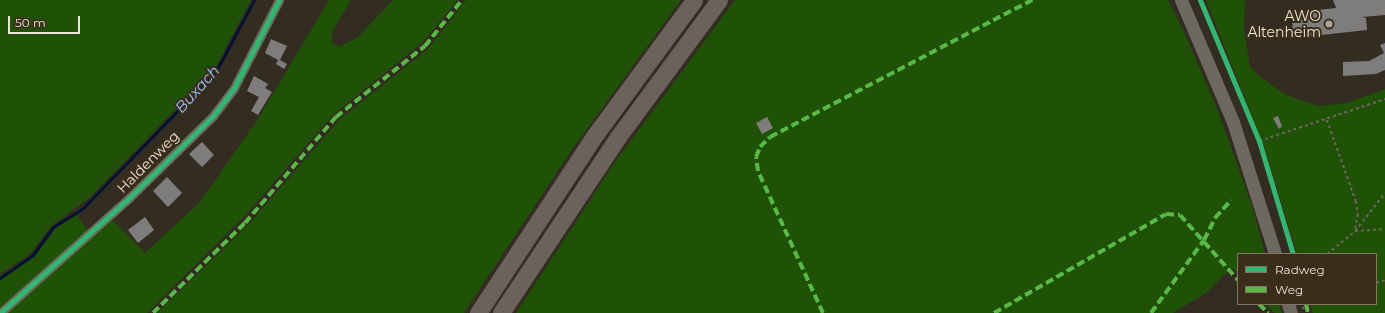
<!DOCTYPE html>
<html>
<head>
<meta charset="utf-8">
<style>
	body { margin:0 }
	#map { position:relative; width:1385px; height:313px; overflow:hidden; background:#332c21; font-family:Montserrat,sans-serif }
	div>[style] { position:absolute }
	.green>* { inset:0; background:#1f5206 }
	.stream>* { height:3px; margin:-1.5px; padding:0 1.5px; transform-origin:1.5px; border-radius:1.5px; background:#051333 }
	.building>* { inset:0; background:#7f7c7c }
	.path>* { height:1.5px; margin-top:-0.75px; transform-origin:0; background:repeating-linear-gradient(90deg,#6a655d 0 3px,transparent 0 6px) }
	.minor>* { height:9px; margin:-4.5px; padding:0 4.5px; transform-origin:4.5px; border-radius:4.5px; background:#6d6860 }
	.secondary>* { height:13px; margin:-6.5px; padding:0 6.5px; transform-origin:6.5px; border-radius:6.5px; background:#6d6860 }
	.motorway>* { height:17px; margin:-8.5px; padding:0 8.5px; transform-origin:8.5px; border-radius:8.5px; background:#6c625c }
	.quiet>* { height:4px; margin-top:-2px; transform-origin:0; background:repeating-linear-gradient(90deg,#58b947 0 8px,transparent 0 12px) }
	.cycleway>* { height:5px; margin:-2.5px; padding:0 2.5px; transform-origin:2.5px; border-radius:2.5px; background:#33b770 }
	.dots>* { width:11px; height:11px; translate:-50% -50%; box-sizing:border-box; border:2px solid #3a2d1a; border-radius:50% }
	span { translate:-50% -50%; white-space:nowrap; text-align:center; line-height:1.15; -webkit-text-stroke:4px #3a2d1a; paint-order:stroke }
	.poi-label { font-size:14px; color:#ece4d8 }
	.right { translate:-100% -50%; text-align:right }
	.street-label { font-size:14px; color:#ece4d8 }
	.water-label { font-size:15px; color:#9ac3fe; font-style:italic }
	.legend { position:absolute; left:1237px; top:253px; width:140px; height:52px; box-sizing:border-box; background:#3a2d1a; border:1px solid #817666; margin:0; padding:5px 7px; list-style:none; font-size:12px; color:#ece4d8 }
	.legend li { display:flex; align-items:center; gap:8px; height:20px }
	.legend b { width:20px; border:1px solid #817666 }
	.scale { position:absolute; left:8px; top:16px; width:72px; height:18px; box-sizing:border-box; border:2px solid #ece4d8; border-top:0; padding-left:5px; font-size:12px; line-height:14px; white-space:nowrap; color:#ece4d8; -webkit-text-stroke:3px #3a2d1a; paint-order:stroke }
</style>
</head>
<body>
<div id="map">
	<div class="green">
		<div style="clip-path:polygon(0 0,251px 0,214px 70px,90px 197px,52px 225px,30px 254px,0 274px)"></div>
		<div style="clip-path:polygon(329px 0,351px 0,333px 30px,331px 42px,339px 47px,358px 37px,393px 0,458px 0,423px 42px,333px 115px,241px 220px,147px 313px,4px 313px,111px 219px,145px 253px,200px 202px,258px 119px)"></div>
		<div style="clip-path:polygon(466px 0,681px 0,571px 151px,464px 313px,157px 313px,249px 224px,339px 120px,429px 48px)"></div>
		<div style="clip-path:polygon(735px 0,1168px 0,1184px 32px,1218px 111px,1253px 209px,1265px 254px,1238px 254px,1238px 274px,1231px 268px,1206px 293px,1173px 313px,516px 313px,618px 158px)"></div>
		<div style="clip-path:polygon(1206px 0,1245px 0,1244px 31px,1250px 67px,1259px 76px,1286px 95px,1318px 106px,1347px 103px,1385px 89px,1385px 313px,1313px 313px,1310px 304px,1376px 304px,1376px 254px,1297px 254px,1265px 149px)"></div>
		<div style="clip-path:polygon(77px 215px,88px 231px,0 308px,0 280px,34px 257px,57px 227px)"></div>
		<div style="clip-path:polygon(1264px 304px,1279px 304px,1282px 313px,1275px 313px)"></div>
	</div>
	<div class="stream">
		<div style="left:0;top:278px;width:39px;rotate:-35deg"></div>
		<div style="left:32px;top:256px;width:36px;rotate:-54deg"></div>
		<div style="left:53px;top:227px;width:34px;rotate:-32deg"></div>
		<div style="left:82px;top:209px;width:192px;rotate:-45.8deg"></div>
		<div style="left:216px;top:71px;width:81px;rotate:-61.8deg"></div>
	</div>
	<div class="building">
		<div style="clip-path:polygon(1333px 0,1385px 0,1385px 15px,1362px 17px,1366px 18px,1367px 30px,1294px 38px,1291px 13px,1336px 8px)"></div>
		<div style="clip-path:polygon(271px 39px,287px 46px,280px 60px,287px 64px,284px 69px,276px 64px,278px 60px,265px 53px)"></div>
		<div style="clip-path:polygon(1385px 43px,1385px 70px,1376px 74px,1343px 76px,1343px 62px,1369px 61px,1384px 53px,1380px 45px)"></div>
		<div style="clip-path:polygon(254px 76px,268px 84px,265px 88px,272px 92px,258px 115px,251px 111px,259px 97px,247px 91px)"></div>
		<div style="clip-path:polygon(1278px 116px,1282px 126px,1279px 129px,1273px 118px)"></div>
		<div style="clip-path:polygon(767px 117px,773px 128px,762px 134px,756px 123px)"></div>
		<div style="clip-path:polygon(202px 142px,214px 155px,202px 167px,189px 154px)"></div>
		<div style="clip-path:polygon(167px 177px,182px 193px,168px 207px,153px 191px)"></div>
		<div style="clip-path:polygon(145px 217px,154px 230px,138px 243px,128px 230px)"></div>
	</div>
	<div class="path">
		<div style="left:1327px;top:120px;width:86px;rotate:70.3deg"></div>
		<div style="left:1356px;top:201px;width:13px;rotate:81deg"></div>
		<div style="left:1358px;top:214px;width:17px;rotate:100deg"></div>
		<div style="left:1355px;top:231px;width:30px;rotate:-4deg"></div>
		<div style="left:1259px;top:141px;width:133px;rotate:-18.4deg"></div>
		<div style="left:1327px;top:254px;width:36px;rotate:-39deg"></div>
		<div style="left:1355px;top:231px;width:48px;rotate:-51.7deg"></div>
		<div style="left:1376px;top:283px;width:9px;rotate:-18deg"></div>
		<div style="left:1302px;top:309px;width:8px;rotate:-40deg"></div>
	</div>
	<div class="minor">
		<div style="left:0;top:313px;width:173px;rotate:-41.7deg"></div>
		<div style="left:129px;top:198px;width:117px;rotate:-44.3deg"></div>
		<div style="left:213px;top:116px;width:35px;rotate:-53deg"></div>
		<div style="left:234px;top:88px;width:99px;rotate:-62.9deg"></div>
	</div>
	<div class="secondary">
		<div style="left:1181px;top:0;width:133px;rotate:66.9deg"></div>
		<div style="left:1233px;top:122px;width:139px;rotate:72.3deg"></div>
		<div style="left:1288px;top:304px;width:9px;rotate:72deg"></div>
	</div>
	<div class="motorway">
		<div style="left:478px;top:313px;width:213px;rotate:-56.7deg"></div>
		<div style="left:595px;top:135px;width:167px;rotate:-53.7deg"></div>
		<div style="left:501px;top:313px;width:211px;rotate:-56.4deg"></div>
		<div style="left:618px;top:137px;width:170px;rotate:-53.6deg"></div>
	</div>
	<div class="quiet">
		<div style="left:1259px;top:304px;width:13px;rotate:45deg"></div>
		<div style="left:1306px;top:304px;width:9px;rotate:77deg"></div>
		<div style="left:153px;top:313px;width:129px;rotate:-44.4deg"></div>
		<div style="left:245px;top:223px;width:140px;rotate:-49.4deg"></div>
		<div style="left:336px;top:117px;width:114px;rotate:-38.6deg"></div>
		<div style="left:425px;top:46px;width:59px;rotate:-51.2deg"></div>
		<div style="left:823px;top:313px;width:156px;rotate:-114.6deg"></div>
		<div style="left:758px;top:171px;width:14px;rotate:-98deg"></div>
		<div style="left:756px;top:157px;width:11px;rotate:-68deg"></div>
		<div style="left:760px;top:147px;width:14px;rotate:-45deg"></div>
		<div style="left:770px;top:137px;width:296px;rotate:-27.6deg"></div>
		<div style="left:994px;top:313px;width:198px;rotate:-29.9deg"></div>
		<div style="left:1166px;top:214px;width:14px;rotate:4deg"></div>
		<div style="left:1180px;top:215px;width:87px;rotate:48.3deg"></div>
		<div style="left:1151px;top:313px;width:90px;rotate:-54deg"></div>
		<div style="left:1204px;top:240px;width:25px;rotate:-63deg"></div>
		<div style="left:1215px;top:218px;width:24px;rotate:-48deg"></div>
	</div>
	<div class="cycleway">
		<div style="left:1200px;top:0;width:153px;rotate:67.3deg"></div>
		<div style="left:1259px;top:141px;width:118px;rotate:73.3deg"></div>
		<div style="left:0;top:313px;width:173px;rotate:-41.7deg"></div>
		<div style="left:129px;top:198px;width:117px;rotate:-44.3deg"></div>
		<div style="left:213px;top:116px;width:35px;rotate:-53deg"></div>
		<div style="left:234px;top:88px;width:99px;rotate:-62.9deg"></div>
	</div>
	<div class="dots">
		<div style="left:1329px;top:24px;background:#aba498"></div>
	</div>
	<div class="poi-label">
		<span class="right" style="left:1321px;top:24px">AWO<br>Altenheim</span>
	</div>
	<div class="street-label">
		<span style="left:148px;top:162px;rotate:-45deg">Haldenweg</span>
	</div>
	<div class="water-label">
		<span style="left:197px;top:89px;rotate:-48deg">Buxach</span>
	</div>
	<ul class="legend">
	<li><b style="height:5px;background:#33b770"></b>Radweg</li>
	<li><b style="height:5px;background:#58b947"></b>Weg</li>
	</ul>
	<div class="scale">50 m</div>
</div>
</body>
</html>
